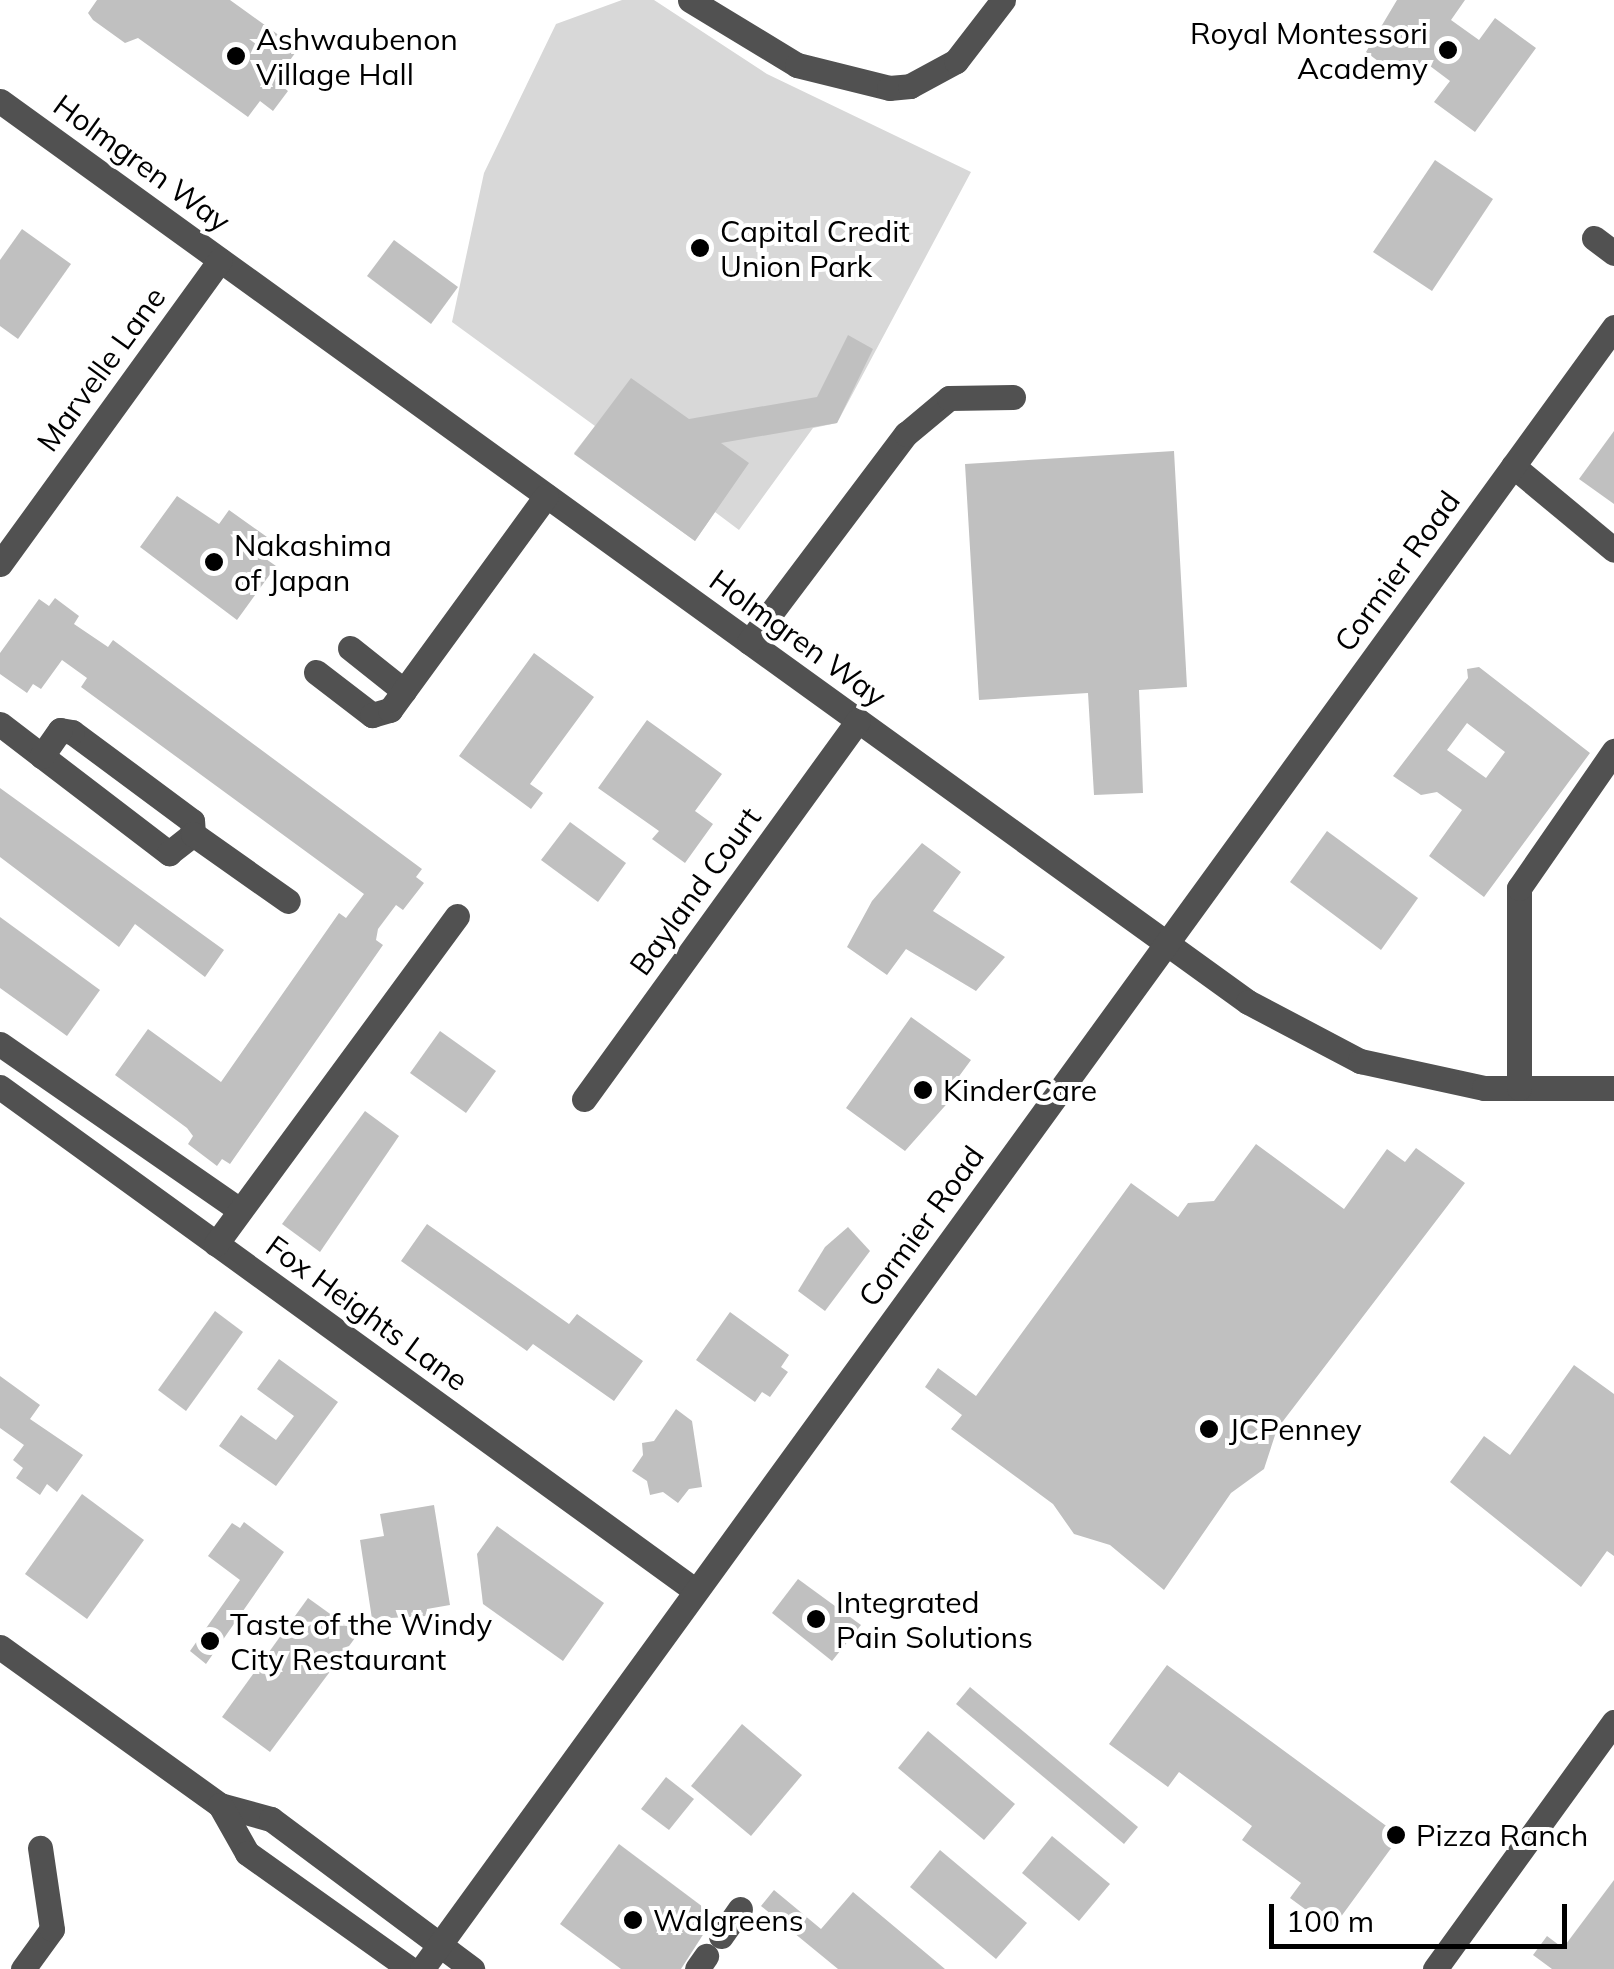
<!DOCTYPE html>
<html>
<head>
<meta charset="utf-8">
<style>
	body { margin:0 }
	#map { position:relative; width:1614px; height:1969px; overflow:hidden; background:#fff; font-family:Mulish,sans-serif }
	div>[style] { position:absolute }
	.green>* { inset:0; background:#d8d8d8 }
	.building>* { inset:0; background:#c0c0c0 }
	.minor>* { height:25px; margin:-12.5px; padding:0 12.5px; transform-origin:12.5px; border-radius:12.5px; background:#515151 }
	.dots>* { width:28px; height:28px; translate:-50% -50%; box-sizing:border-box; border:5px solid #fff; border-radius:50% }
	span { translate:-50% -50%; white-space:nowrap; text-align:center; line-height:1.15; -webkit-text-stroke:8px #fff; paint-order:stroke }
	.poi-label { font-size:30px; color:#000 }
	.right { translate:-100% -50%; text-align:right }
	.left { translate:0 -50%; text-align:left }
	.street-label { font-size:30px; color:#000 }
	.scale { position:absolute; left:1269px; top:1904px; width:298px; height:45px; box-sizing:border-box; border:5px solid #000; border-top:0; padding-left:12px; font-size:30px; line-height:35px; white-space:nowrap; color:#000; -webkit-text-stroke:8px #fff; paint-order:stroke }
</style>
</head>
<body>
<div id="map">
	<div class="green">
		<div style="clip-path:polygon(622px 0,654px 0,767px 74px,971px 172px,837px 423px,813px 428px,739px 530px,715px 512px,695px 541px,574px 453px,595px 426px,452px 322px,484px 173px,556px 24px)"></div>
	</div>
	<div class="building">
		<div style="clip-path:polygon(97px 0,230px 0,298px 49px,275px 81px,288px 91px,273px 111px,260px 101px,248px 117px,138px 38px,125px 43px,93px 20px,88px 13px)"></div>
		<div style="clip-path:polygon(1397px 0,1465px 0,1451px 20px,1479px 40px,1495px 18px,1536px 48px,1475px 132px,1434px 102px,1450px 81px,1422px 60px,1406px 82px,1366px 52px)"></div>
		<div style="clip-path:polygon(1435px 160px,1493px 199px,1432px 291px,1373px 252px)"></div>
		<div style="clip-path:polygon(22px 229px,71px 264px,18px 339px,0 326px,0 260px)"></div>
		<div style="clip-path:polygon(394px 240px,458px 287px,431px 324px,367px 276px)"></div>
		<div style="clip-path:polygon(848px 335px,873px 349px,837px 423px,721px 443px,749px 463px,695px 541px,574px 454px,631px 378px,689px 419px,817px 397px)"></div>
		<div style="clip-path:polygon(1614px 431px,1614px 504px,1579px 479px)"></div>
		<div style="clip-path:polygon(1174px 451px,1187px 687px,1139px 690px,1143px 793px,1094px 795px,1088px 693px,979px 700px,965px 464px)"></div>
		<div style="clip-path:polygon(177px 496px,219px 524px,229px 510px,267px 537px,256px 552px,276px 566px,237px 620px,140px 547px)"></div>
		<div style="clip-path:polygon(55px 598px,79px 616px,74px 624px,108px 647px,113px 640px,422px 869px,416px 877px,424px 883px,403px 910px,396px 905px,378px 929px,376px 940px,383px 945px,230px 1164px,222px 1159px,217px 1166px,188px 1144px,193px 1136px,187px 1128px,115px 1075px,148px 1029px,221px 1082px,339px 913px,346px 918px,364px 894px,81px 687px,87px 678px,62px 660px,41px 689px,33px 684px,27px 693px,0 674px,0 653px,39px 599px,49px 606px)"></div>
		<div style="clip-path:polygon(534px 653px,594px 697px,530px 784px,543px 793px,531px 809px,459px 756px)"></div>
		<div style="clip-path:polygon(evenodd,1479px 667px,1590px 753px,1484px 897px,1429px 856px,1462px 810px,1437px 792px,1421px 795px,1393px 776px,1468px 678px,1467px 669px,1479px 667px,1467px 723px,1505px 752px,1486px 778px,1447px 750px,1467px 723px)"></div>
		<div style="clip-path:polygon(647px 720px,722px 774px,695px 811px,713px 824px,685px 863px,652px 839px,659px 831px,598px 788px)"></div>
		<div style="clip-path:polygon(0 788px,224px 950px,205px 977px,135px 924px,119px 947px,0 857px)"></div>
		<div style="clip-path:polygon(570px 822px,626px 863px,598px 902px,541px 860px)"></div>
		<div style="clip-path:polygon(1327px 831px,1418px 898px,1381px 950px,1290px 882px)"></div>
		<div style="clip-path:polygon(922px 843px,961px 872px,933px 911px,1005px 957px,976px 991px,906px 949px,887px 975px,847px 947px,872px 901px)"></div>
		<div style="clip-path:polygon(0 917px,100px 990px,67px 1036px,0 988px)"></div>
		<div style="clip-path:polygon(911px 1017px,971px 1060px,946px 1094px,952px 1098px,905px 1151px,846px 1108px)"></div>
		<div style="clip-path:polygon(440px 1031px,496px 1071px,466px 1113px,410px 1073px)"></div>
		<div style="clip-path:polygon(365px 1111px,399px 1136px,320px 1252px,282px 1224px)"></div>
		<div style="clip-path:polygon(1256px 1144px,1344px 1209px,1387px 1149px,1405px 1162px,1416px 1148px,1465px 1183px,1277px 1429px,1264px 1469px,1231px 1493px,1164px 1590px,1110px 1545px,1074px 1534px,1053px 1504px,951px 1429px,962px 1415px,925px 1387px,938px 1368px,976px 1396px,1131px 1183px,1178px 1217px,1188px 1203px,1214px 1201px)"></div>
		<div style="clip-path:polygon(427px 1224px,569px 1324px,577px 1314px,643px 1361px,614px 1401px,533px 1344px,527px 1351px,401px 1261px)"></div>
		<div style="clip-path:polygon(848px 1227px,870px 1251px,825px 1311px,798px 1291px,825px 1247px)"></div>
		<div style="clip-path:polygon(215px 1311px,243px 1332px,186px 1411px,158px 1390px)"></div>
		<div style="clip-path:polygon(730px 1312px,789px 1355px,781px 1367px,788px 1372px,770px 1397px,762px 1392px,755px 1402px,696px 1360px)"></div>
		<div style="clip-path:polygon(279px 1359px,338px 1402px,276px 1486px,219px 1446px,241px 1415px,276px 1440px,294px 1416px,257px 1389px)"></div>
		<div style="clip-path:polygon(1574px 1365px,1614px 1394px,1614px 1556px,1607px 1551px,1581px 1587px,1450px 1482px,1484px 1436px,1510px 1455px)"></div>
		<div style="clip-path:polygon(0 1376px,40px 1405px,30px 1419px,83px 1455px,57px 1492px,47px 1484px,40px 1495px,16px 1478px,23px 1468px,13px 1460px,24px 1445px,0 1428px)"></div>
		<div style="clip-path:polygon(676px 1409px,692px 1421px,702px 1487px,689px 1489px,678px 1503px,663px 1492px,650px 1495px,647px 1481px,632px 1471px,643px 1455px,642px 1443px,654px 1441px)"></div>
		<div style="clip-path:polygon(82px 1494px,144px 1540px,87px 1619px,25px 1574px)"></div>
		<div style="clip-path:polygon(434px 1505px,450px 1605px,427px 1609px,426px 1616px,372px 1619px,360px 1540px,384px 1536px,380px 1514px)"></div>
		<div style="clip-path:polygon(244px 1522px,284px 1552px,206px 1664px,190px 1651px,240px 1580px,208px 1556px,232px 1523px,240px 1528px)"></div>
		<div style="clip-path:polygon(497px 1526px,604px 1603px,563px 1661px,483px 1604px,477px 1554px)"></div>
		<div style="clip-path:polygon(798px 1579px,861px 1625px,832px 1661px,772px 1613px)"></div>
		<div style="clip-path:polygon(308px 1598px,358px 1634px,270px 1752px,222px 1717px)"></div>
		<div style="clip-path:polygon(1167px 1665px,1400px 1836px,1332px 1929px,1290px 1898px,1301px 1883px,1242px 1840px,1252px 1826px,1179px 1772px,1168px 1787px,1109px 1744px)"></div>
		<div style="clip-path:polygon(970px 1687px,1138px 1827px,1124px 1844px,956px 1704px)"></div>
		<div style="clip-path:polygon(742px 1724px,802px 1775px,751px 1836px,691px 1786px)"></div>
		<div style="clip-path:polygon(928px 1731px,1015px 1804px,984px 1840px,898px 1768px)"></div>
		<div style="clip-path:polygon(666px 1777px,694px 1799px,669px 1830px,641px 1809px)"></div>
		<div style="clip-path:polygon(1052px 1836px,1110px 1884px,1079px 1921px,1022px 1873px)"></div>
		<div style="clip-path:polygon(619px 1844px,715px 1916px,681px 1969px,621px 1969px,560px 1924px)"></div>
		<div style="clip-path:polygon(940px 1850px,1027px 1923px,996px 1959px,910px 1887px)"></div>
		<div style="clip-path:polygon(1614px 1880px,1614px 1969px,1552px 1969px,1533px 1955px,1547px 1936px,1563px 1948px)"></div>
		<div style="clip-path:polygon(774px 1890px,821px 1929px,853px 1892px,945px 1969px,838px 1969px,761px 1906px)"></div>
	</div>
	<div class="minor">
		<div style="left:690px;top:0;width:125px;rotate:31.3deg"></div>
		<div style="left:797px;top:65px;width:95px;rotate:14deg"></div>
		<div style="left:889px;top:88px;width:21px;rotate:-5deg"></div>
		<div style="left:910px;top:86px;width:52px;rotate:-28.5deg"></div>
		<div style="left:956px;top:61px;width:77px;rotate:-52.4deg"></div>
		<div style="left:0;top:101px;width:1539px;rotate:35.83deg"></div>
		<div style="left:1248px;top:1002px;width:127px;rotate:27.8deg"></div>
		<div style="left:1360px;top:1061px;width:127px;rotate:12.3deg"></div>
		<div style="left:1484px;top:1088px;width:130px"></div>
		<div style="left:1594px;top:238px;width:25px;rotate:37deg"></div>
		<div style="left:1513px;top:466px;width:131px;rotate:39.7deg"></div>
		<div style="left:0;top:564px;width:375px;rotate:-54.1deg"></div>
		<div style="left:749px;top:642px;width:261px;rotate:-53deg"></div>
		<div style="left:906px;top:434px;width:56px;rotate:-39.9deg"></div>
		<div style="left:949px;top:398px;width:64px;rotate:-0.9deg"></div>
		<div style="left:350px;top:648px;width:69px;rotate:38.5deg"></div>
		<div style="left:316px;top:672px;width:71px;rotate:37.5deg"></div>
		<div style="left:372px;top:715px;width:19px;rotate:-16deg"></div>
		<div style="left:390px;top:710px;width:265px;rotate:-53.9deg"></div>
		<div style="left:0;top:724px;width:213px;rotate:37.4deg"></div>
		<div style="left:169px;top:853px;width:31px;rotate:-38deg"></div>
		<div style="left:193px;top:834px;width:13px;rotate:-94deg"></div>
		<div style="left:192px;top:821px;width:149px;rotate:-143.4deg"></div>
		<div style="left:72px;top:732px;width:12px;rotate:-171deg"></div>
		<div style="left:60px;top:730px;width:32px;rotate:125deg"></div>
		<div style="left:193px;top:834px;width:116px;rotate:35.2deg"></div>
		<div style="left:0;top:1044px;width:292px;rotate:34.7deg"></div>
		<div style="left:0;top:1087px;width:859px;rotate:35.91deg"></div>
		<div style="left:1519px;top:1088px;width:200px;rotate:-90deg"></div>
		<div style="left:1519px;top:888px;width:167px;rotate:-55.3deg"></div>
		<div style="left:584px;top:1099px;width:467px;rotate:-54.1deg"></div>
		<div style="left:216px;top:1244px;width:407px;rotate:-53.7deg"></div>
		<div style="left:0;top:1647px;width:271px;rotate:35.7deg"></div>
		<div style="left:220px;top:1805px;width:53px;rotate:15.4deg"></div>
		<div style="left:271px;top:1819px;width:251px;rotate:36.7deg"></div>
		<div style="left:220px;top:1805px;width:55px;rotate:60.6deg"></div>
		<div style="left:247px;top:1853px;width:200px;rotate:35.4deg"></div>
		<div style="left:721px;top:1936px;width:33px;rotate:-55deg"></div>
		<div style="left:23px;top:1969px;width:49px;rotate:-54.1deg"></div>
		<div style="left:52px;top:1929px;width:82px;rotate:-98.4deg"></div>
		<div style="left:422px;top:1969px;width:2029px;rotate:-54.02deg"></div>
		<div style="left:697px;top:1969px;width:16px;rotate:-55deg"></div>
		<div style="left:1435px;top:1969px;width:305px;rotate:-54.1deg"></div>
	</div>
	<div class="dots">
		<div style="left:1448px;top:50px;background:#000"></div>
		<div style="left:236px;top:56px;background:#000"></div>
		<div style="left:700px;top:248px;background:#000"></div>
		<div style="left:214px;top:562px;background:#000"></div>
		<div style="left:923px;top:1090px;background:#000"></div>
		<div style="left:1209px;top:1429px;background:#000"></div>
		<div style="left:816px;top:1619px;background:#000"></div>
		<div style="left:210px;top:1641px;background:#000"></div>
		<div style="left:1396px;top:1835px;background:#000"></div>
		<div style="left:633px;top:1920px;background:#000"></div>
	</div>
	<div class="poi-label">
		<span class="right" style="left:1428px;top:50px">Royal Montessori<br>Academy</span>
		<span class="left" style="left:256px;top:56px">Ashwaubenon<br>Village Hall</span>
		<span class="left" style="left:720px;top:248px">Capital Credit<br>Union Park</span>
		<span class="left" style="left:234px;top:562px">Nakashima<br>of Japan</span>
		<span class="left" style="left:943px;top:1090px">KinderCare</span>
		<span class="left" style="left:1229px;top:1429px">JCPenney</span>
		<span class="left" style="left:836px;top:1619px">Integrated<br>Pain Solutions</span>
		<span class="left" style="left:230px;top:1641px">Taste of the Windy<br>City Restaurant</span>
		<span class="left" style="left:1416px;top:1835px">Pizza Ranch</span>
		<span class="left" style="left:653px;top:1920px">Walgreens</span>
	</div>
	<div class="street-label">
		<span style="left:142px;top:163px;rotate:36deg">Holmgren Way</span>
		<span style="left:101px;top:369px;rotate:-54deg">Marvelle Lane</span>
		<span style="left:1397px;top:571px;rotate:-54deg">Cormier Road</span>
		<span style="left:798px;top:638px;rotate:36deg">Holmgren Way</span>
		<span style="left:695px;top:891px;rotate:-54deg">Bayland Court</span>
		<span style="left:921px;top:1226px;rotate:-54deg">Cormier Road</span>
		<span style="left:367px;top:1313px;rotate:36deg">Fox Heights Lane</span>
	</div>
	<div class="scale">100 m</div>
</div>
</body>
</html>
